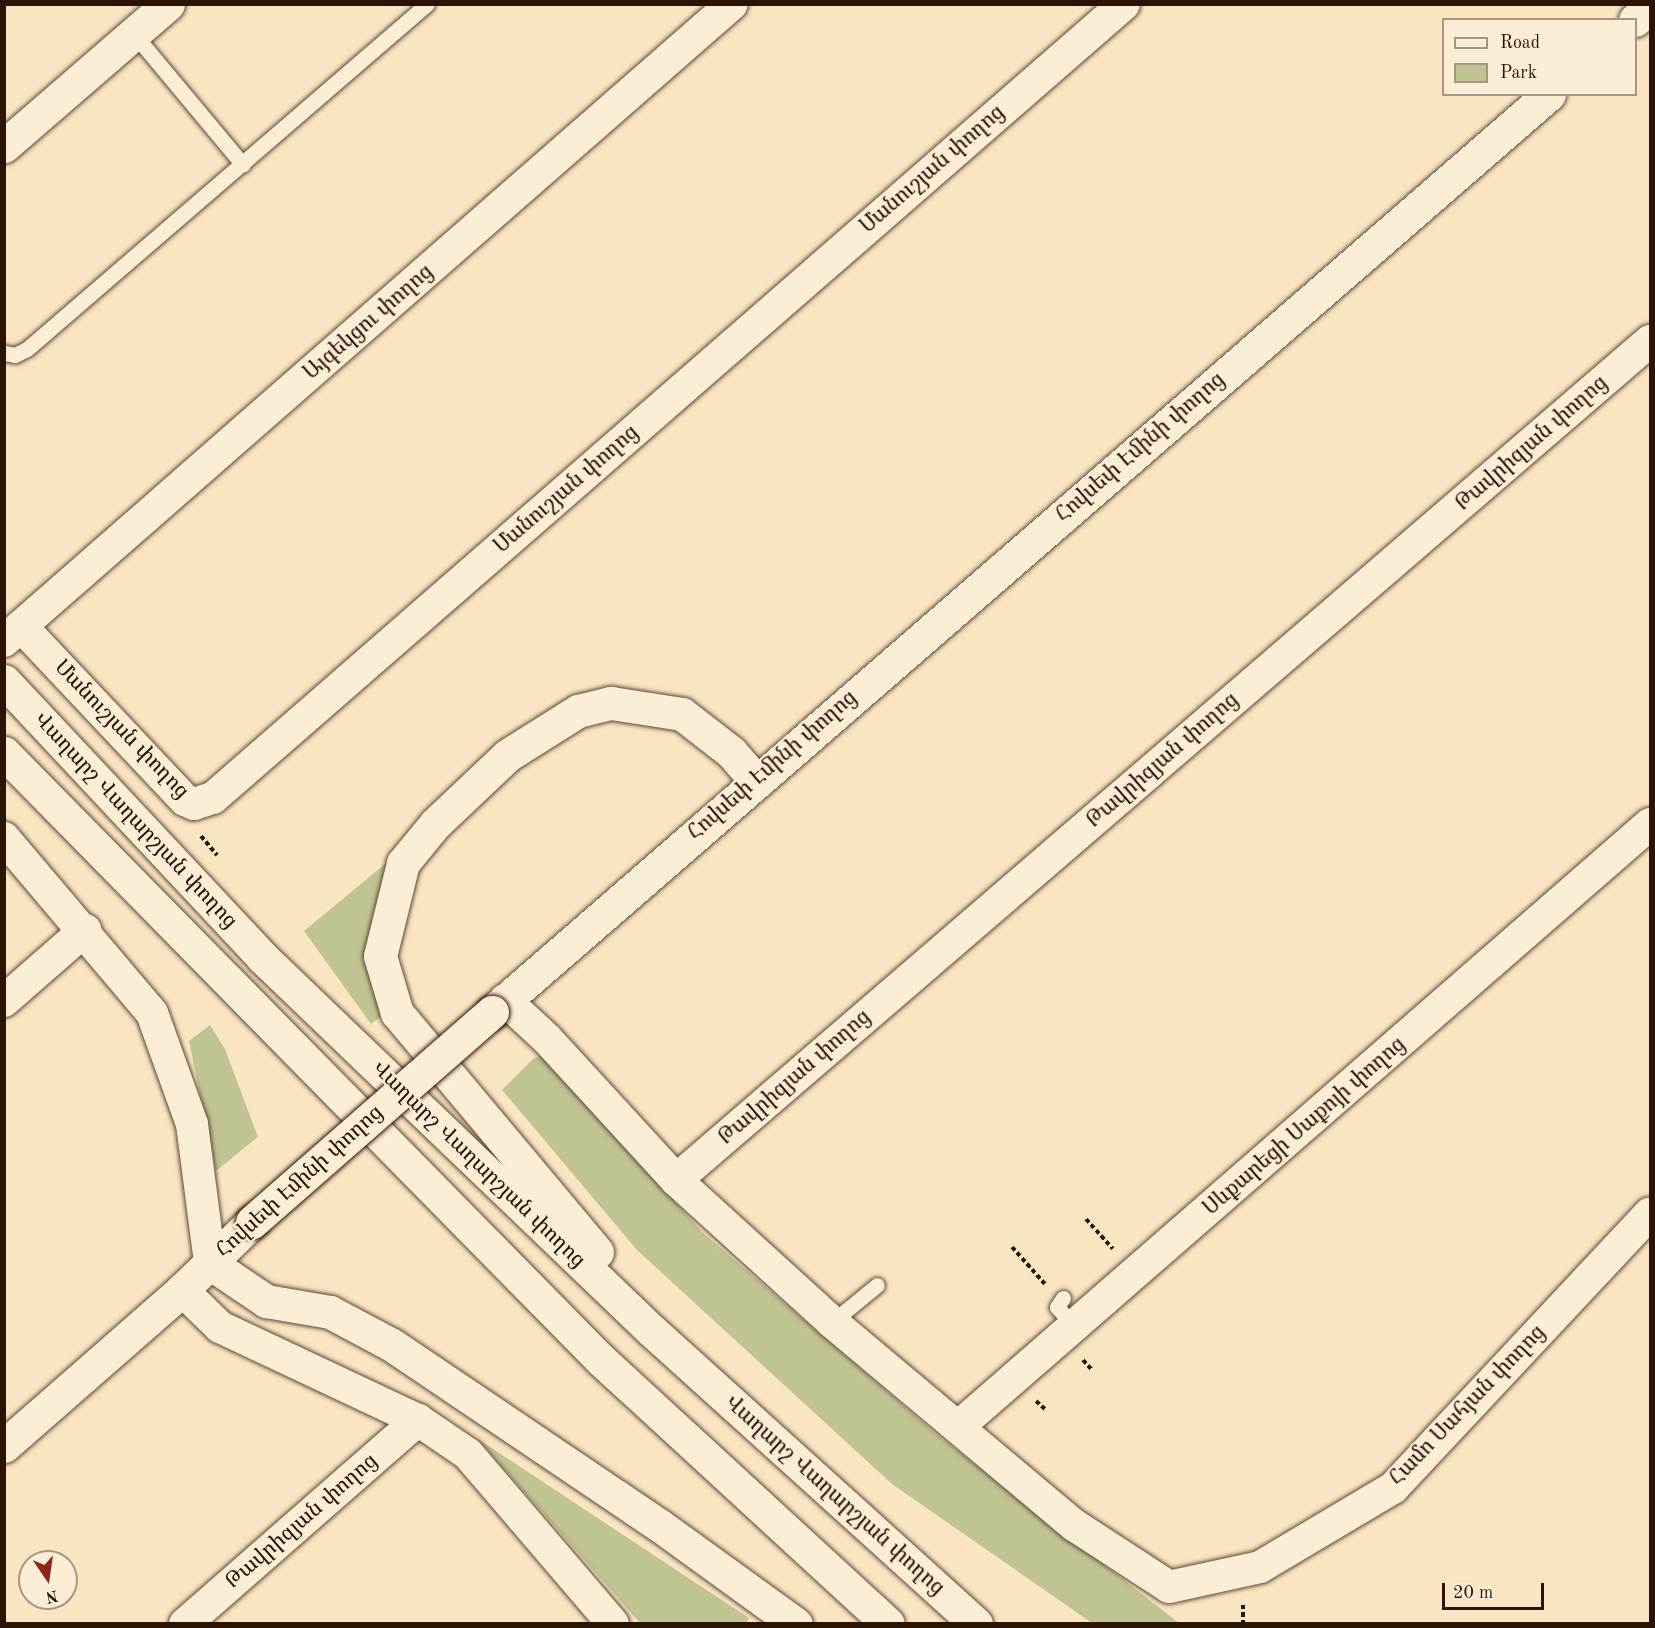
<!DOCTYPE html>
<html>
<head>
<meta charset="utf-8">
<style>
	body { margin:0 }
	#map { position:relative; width:1655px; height:1628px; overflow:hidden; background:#f9e5c2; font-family:"Old Standard TT","Noto Serif Armenian",serif }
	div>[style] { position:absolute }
	.green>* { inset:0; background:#bfc492 }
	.path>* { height:4px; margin-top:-2px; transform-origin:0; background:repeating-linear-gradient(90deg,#2b1305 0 4.5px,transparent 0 7.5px) }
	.roads { filter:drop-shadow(0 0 2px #5e4834) drop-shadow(0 0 2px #5e4834) }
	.lane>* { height:15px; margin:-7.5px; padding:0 7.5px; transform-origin:7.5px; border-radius:7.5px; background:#fbeed7 }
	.street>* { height:32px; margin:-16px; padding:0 16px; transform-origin:16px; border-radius:16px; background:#fbeed7 }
	.secondary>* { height:33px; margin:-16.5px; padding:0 16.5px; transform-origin:16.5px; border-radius:16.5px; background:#fbeed7 }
	.bridges { filter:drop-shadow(0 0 2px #2b1305) drop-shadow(0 0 2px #2b1305) }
	.secondary-bridge>* { height:33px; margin:-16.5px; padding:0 16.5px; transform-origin:16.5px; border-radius:16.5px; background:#fbeed7 }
	span { translate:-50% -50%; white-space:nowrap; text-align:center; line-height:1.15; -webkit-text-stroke:4.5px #fbeed7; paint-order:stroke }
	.street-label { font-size:21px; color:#2b1305 }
	.frame { position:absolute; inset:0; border:6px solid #2b1305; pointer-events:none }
	.legend { position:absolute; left:1442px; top:18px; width:195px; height:78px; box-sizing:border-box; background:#fbeed7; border:2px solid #a89683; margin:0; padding:8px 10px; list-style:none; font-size:18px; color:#2b1305 }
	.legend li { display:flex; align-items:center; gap:12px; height:30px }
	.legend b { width:30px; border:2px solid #a89683 }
	.north { position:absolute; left:18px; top:1550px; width:60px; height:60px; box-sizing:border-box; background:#fbeed7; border:2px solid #a89683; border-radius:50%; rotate:167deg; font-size:16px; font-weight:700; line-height:24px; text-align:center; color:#2b1305 }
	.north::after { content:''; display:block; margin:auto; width:21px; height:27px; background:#8f2418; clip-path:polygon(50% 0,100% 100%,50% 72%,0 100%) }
	.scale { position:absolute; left:1442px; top:1583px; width:102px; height:27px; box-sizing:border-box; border:3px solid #2b1305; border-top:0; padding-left:8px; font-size:18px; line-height:21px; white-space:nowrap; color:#2b1305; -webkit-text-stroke:4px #fbeed7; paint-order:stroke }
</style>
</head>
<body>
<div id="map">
	<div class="green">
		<div style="clip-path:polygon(391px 859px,383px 1015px,371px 1024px,304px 931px)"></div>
		<div style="clip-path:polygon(210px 1025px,225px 1049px,258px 1137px,216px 1171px,189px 1041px)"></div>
		<div style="clip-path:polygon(545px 1054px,702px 1232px,936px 1434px,1179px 1623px,1092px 1623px,892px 1484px,637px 1250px,502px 1090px,533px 1059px)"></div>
		<div style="clip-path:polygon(478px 1439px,749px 1618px,746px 1623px,640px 1623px)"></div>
	</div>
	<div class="path">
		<div style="left:201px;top:836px;width:25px;rotate:50deg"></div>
		<div style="left:1086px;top:1219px;width:40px;rotate:48deg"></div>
		<div style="left:1012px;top:1247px;width:50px;rotate:48.3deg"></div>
		<div style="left:1083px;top:1360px;width:15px;rotate:48deg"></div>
		<div style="left:1036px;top:1401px;width:15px;rotate:42deg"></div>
		<div style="left:1243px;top:1624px;width:20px;rotate:-90deg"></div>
	</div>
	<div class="roads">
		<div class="lane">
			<div style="left:134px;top:34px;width:170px;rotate:50.2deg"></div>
			<div style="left:4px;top:353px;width:11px;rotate:10deg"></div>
			<div style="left:15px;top:355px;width:13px;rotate:-27deg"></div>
			<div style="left:27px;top:349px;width:528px;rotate:-40.78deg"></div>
			<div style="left:1063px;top:1298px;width:11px;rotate:124deg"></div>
			<div style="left:1057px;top:1307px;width:27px;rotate:48deg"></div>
			<div style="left:832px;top:1322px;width:58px;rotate:-39.4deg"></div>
		</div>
		<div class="street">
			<div style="left:21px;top:626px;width:239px;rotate:46.7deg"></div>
			<div style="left:185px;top:800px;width:10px;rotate:24deg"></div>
			<div style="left:194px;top:804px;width:20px;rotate:-18deg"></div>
			<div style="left:213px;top:798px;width:1208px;rotate:-41.07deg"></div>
			<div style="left:4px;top:641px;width:967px;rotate:-41.19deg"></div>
			<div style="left:4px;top:838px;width:229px;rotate:49.8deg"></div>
			<div style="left:152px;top:1013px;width:118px;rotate:70.2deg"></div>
			<div style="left:192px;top:1124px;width:140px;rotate:82.6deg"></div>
			<div style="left:505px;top:1000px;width:57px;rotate:42.9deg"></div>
			<div style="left:547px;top:1039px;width:191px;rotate:47.5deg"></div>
			<div style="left:676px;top:1180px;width:211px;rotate:42.3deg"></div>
			<div style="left:832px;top:1322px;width:316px;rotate:40deg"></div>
			<div style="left:1074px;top:1525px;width:113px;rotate:33.1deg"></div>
			<div style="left:1169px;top:1587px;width:93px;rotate:-12.4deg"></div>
			<div style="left:1260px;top:1567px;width:155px;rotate:-30.7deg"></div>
			<div style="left:1393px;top:1488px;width:376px;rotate:-46.9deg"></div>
			<div style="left:4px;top:1001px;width:108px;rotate:-41.2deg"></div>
			<div style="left:676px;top:1180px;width:1286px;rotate:-40.74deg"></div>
			<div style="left:182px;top:1290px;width:53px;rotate:44.2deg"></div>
			<div style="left:220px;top:1327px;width:219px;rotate:25.2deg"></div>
			<div style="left:418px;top:1420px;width:60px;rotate:34.2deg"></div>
			<div style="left:468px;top:1454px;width:223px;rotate:49.5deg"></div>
			<div style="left:958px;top:1427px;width:918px;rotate:-41.07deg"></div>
			<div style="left:185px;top:1624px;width:310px;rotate:-41.2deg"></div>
		</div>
		<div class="secondary">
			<div style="left:1635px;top:20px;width:21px;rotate:-43deg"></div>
			<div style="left:4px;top:146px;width:217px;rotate:-40.9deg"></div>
			<div style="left:4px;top:681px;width:378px;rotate:46.9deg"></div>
			<div style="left:262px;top:957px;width:539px;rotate:43.8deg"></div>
			<div style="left:651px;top:1330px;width:438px;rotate:42.1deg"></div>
			<div style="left:4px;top:753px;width:850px;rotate:45.48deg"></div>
			<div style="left:600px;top:1359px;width:391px;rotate:42.6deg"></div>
			<div style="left:492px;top:1012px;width:1400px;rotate:-40.97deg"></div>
			<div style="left:597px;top:1252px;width:312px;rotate:-129.9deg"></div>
			<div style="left:397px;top:1013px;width:59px;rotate:-106.6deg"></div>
			<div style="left:380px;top:956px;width:96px;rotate:-76.1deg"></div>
			<div style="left:403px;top:863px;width:50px;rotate:-50.6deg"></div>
			<div style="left:435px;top:824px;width:100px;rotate:-43.4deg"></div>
			<div style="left:508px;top:755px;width:83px;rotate:-32.2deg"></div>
			<div style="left:578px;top:711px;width:34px;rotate:-14deg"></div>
			<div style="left:611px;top:703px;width:72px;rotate:8.8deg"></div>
			<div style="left:682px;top:714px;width:62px;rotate:37.8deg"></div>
			<div style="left:731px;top:752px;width:38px;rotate:49deg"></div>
			<div style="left:210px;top:1263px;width:68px;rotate:34.2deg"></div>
			<div style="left:266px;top:1301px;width:65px;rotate:9.8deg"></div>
			<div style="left:330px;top:1312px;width:70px;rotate:28deg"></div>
			<div style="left:392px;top:1345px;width:322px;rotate:34deg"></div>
			<div style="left:659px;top:1525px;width:169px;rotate:35.9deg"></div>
			<div style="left:4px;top:1446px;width:237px;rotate:-41.2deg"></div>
			<div style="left:182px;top:1290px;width:98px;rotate:-44.2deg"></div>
		</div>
	</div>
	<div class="bridges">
		<div class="secondary-bridge">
			<div style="left:252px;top:1222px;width:319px;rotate:-41.2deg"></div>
		</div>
	</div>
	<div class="street-label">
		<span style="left:933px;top:170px;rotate:-41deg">Մանուշյան փողոց</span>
		<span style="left:369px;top:323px;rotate:-41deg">Այգեկցու փողոց</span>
		<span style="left:1532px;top:444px;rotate:-41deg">Թավրիզյան փողոց</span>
		<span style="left:1141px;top:448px;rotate:-41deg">Հովսեփ Էմինի փողոց</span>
		<span style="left:567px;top:490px;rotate:-41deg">Մանուշյան փողոց</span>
		<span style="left:121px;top:730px;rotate:46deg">Մանուշյան փողոց</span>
		<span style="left:1163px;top:761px;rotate:-41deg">Թավրիզյան փողոց</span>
		<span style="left:773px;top:766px;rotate:-41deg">Հովսեփ Էմինի փողոց</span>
		<span style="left:135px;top:821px;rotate:47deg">Վաղարշ Վաղարշյան փողոց</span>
		<span style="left:795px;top:1078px;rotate:-41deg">Թավրիզյան փողոց</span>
		<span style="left:1305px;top:1127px;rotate:-41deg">Սևքարեցի Սաքոյի փողոց</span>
		<span style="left:478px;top:1165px;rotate:44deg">Վաղարշ Վաղարշյան փողոց</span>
		<span style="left:300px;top:1182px;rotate:-42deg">Հովսեփ Էմինի փողոց</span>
		<span style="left:1468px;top:1406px;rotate:-46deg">Համո Սահյան փողոց</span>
		<span style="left:834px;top:1496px;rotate:42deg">Վաղարշ Վաղարշյան փողոց</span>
		<span style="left:302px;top:1522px;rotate:-41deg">Թավրիզյան փողոց</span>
	</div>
	<div class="frame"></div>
	<ul class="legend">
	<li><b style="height:8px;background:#fbeed7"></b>Road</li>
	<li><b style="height:16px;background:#bfc492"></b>Park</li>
	</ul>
	<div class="north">N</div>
	<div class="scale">20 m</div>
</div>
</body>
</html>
